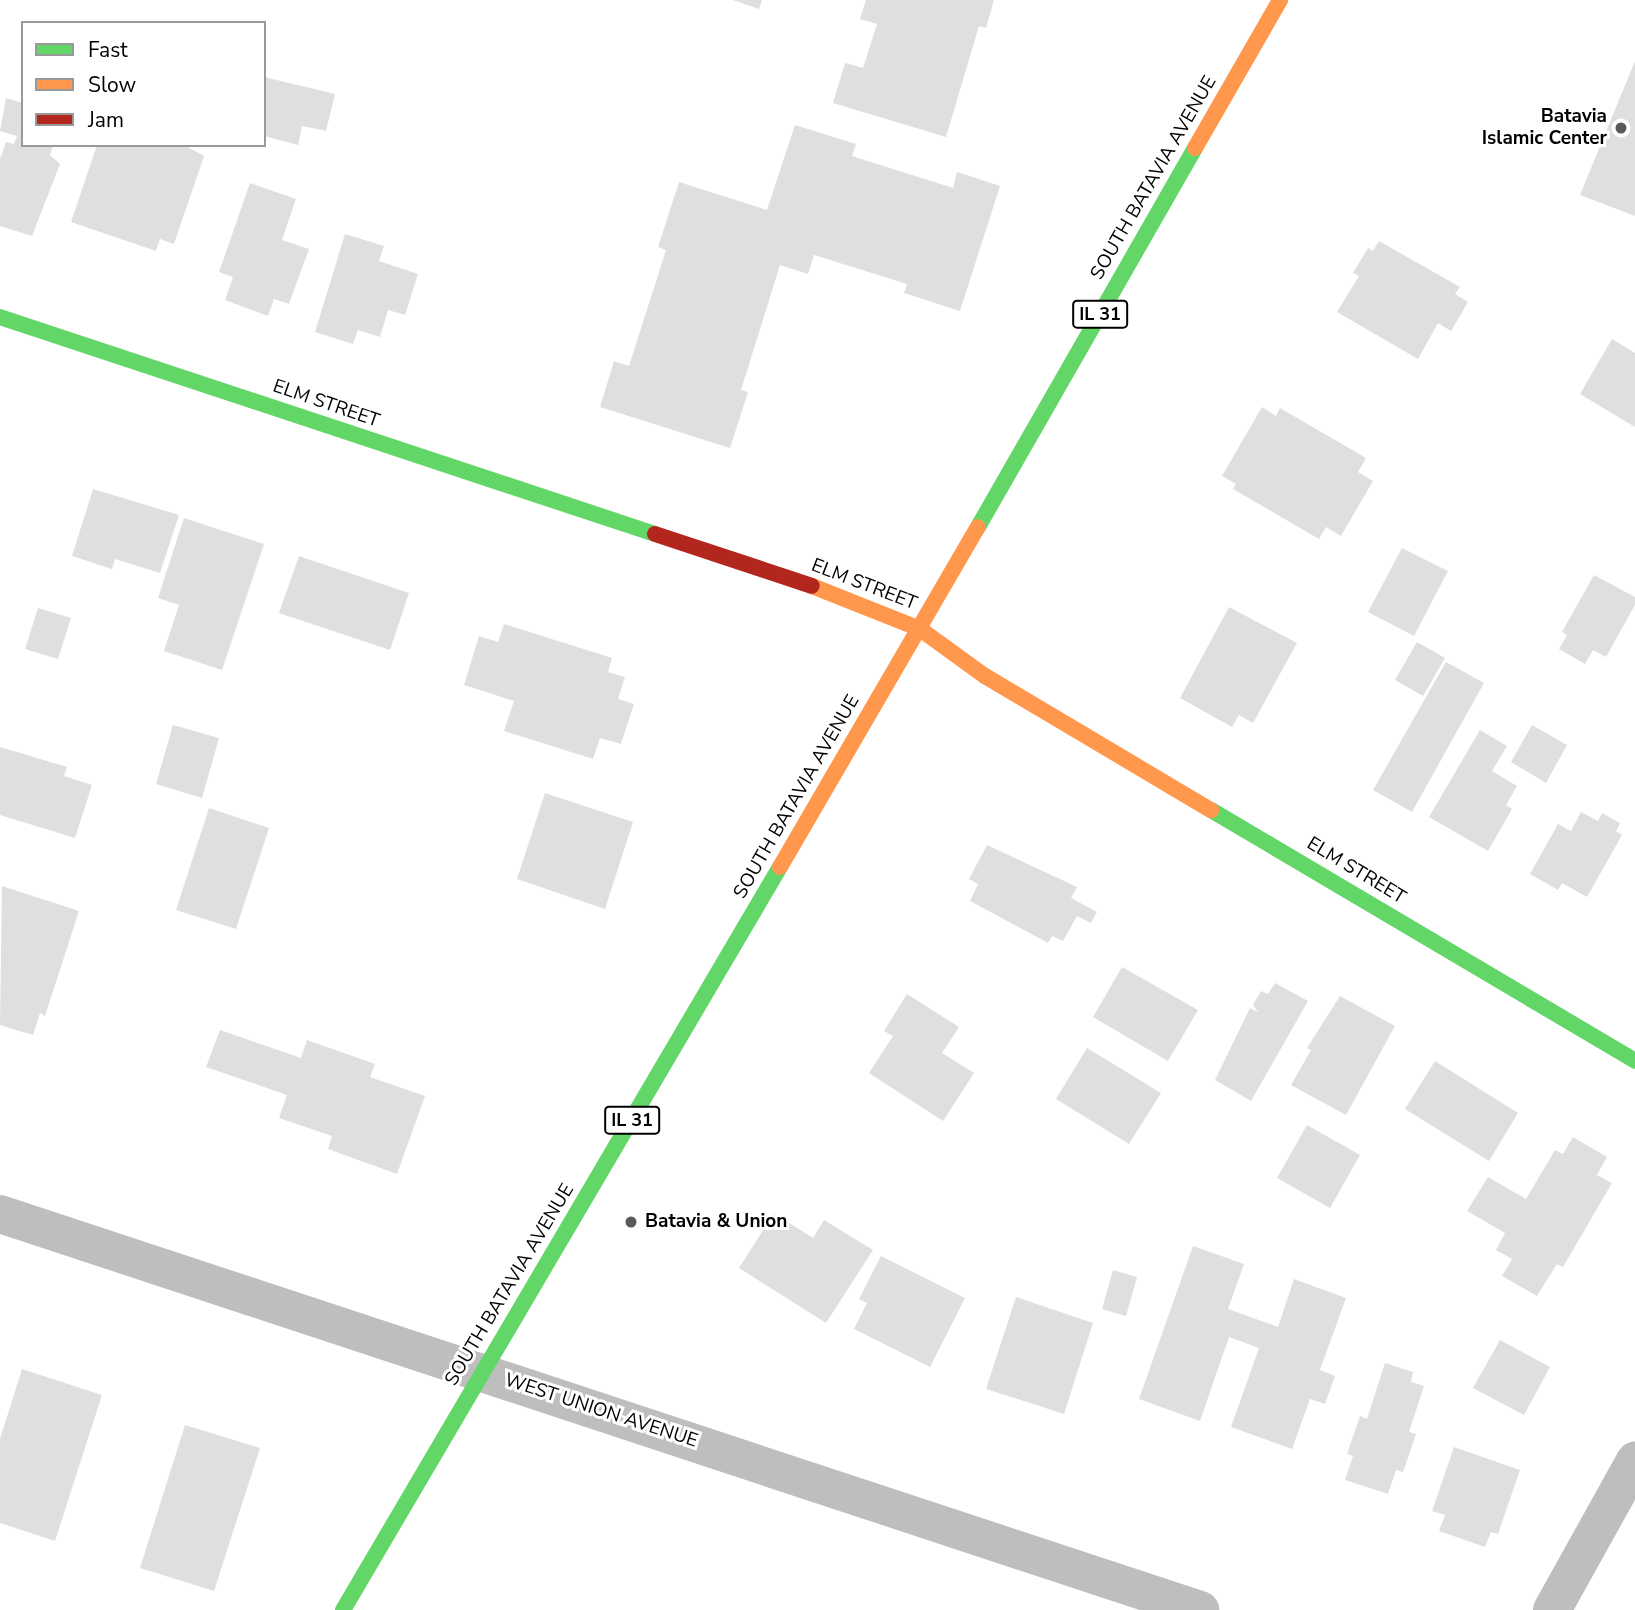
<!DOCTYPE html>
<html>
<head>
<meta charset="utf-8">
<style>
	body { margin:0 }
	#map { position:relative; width:1635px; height:1610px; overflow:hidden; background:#fff; font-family:"Nunito Sans",sans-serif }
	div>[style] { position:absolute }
	.building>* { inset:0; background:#dfdfdf }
	.street>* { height:38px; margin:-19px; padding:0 19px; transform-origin:19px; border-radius:19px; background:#bebebe }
	.fast>* { height:16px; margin:-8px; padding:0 8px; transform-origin:8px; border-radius:8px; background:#63d668 }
	.slow>* { height:16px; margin:-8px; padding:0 8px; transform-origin:8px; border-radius:8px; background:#ff974d }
	.jam>* { height:16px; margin:-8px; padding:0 8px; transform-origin:8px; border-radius:8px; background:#b3261e }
	.dots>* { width:19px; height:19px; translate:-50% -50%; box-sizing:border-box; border:4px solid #fff; border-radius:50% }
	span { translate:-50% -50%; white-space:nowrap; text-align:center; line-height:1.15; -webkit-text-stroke:6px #fff; paint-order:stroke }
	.shield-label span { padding:2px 5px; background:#fff; border:2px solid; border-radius:5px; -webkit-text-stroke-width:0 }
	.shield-label { font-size:18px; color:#000; font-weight:700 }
	.poi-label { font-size:19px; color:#000; font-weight:700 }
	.right { translate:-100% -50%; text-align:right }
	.left { translate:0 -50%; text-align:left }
	.street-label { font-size:19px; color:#000 }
	.legend { position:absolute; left:21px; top:21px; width:245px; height:126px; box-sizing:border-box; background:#fff; border:2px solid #999; margin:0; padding:9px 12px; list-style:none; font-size:21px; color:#000 }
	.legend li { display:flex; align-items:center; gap:14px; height:35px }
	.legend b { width:35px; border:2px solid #999 }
</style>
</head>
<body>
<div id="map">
	<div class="building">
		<div style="clip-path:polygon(733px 0,762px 0,759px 9px)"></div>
		<div style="clip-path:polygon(866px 0,994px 0,986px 28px,979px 26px,946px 137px,833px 103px,845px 63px,863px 68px,877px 24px,860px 19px)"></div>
		<div style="clip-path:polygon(1635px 61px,1635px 216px,1580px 195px)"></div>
		<div style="clip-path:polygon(264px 77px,335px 94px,326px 131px,302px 126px,298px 145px,264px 136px)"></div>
		<div style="clip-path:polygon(6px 98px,23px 103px,23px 145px,53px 145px,50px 155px,60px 164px,32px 236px,0 226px,0 159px,6px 142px,14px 144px,17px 136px,0 131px)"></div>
		<div style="clip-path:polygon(795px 125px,856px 144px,852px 156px,953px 188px,957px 172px,1000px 186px,960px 311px,904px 293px,907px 284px,814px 255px,808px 274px,780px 265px,741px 390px,748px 392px,730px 448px,600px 407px,614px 361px,629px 366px,666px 250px,658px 247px,679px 182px,767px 210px)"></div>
		<div style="clip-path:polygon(97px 145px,184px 145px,204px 156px,174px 244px,160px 239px,156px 251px,71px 222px)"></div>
		<div style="clip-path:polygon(250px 183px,296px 199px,282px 240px,309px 249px,289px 304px,274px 299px,268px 316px,225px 300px,233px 277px,219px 272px)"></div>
		<div style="clip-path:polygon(345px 234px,384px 246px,379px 261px,418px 274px,405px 315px,388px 310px,380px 337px,358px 330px,353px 344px,315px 332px)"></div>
		<div style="clip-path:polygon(1379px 241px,1460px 287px,1455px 294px,1468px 302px,1451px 331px,1438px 323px,1418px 359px,1337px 312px,1359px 276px,1353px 273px,1368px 248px,1373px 251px)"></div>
		<div style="clip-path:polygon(1612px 339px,1635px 353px,1635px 427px,1580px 394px)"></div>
		<div style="clip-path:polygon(1262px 407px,1276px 416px,1280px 408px,1366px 458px,1358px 472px,1373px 481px,1341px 536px,1326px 527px,1319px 539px,1233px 489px,1236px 484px,1222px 476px)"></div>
		<div style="clip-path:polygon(93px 489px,179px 515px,160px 573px,115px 559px,112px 569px,72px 556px)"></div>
		<div style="clip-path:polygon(184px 518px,264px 544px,222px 670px,164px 651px,179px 605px,158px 598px)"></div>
		<div style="clip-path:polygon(1402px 548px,1448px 571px,1414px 636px,1368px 612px)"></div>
		<div style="clip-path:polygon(299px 556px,409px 593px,390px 650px,279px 613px)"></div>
		<div style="clip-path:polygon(1594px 575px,1635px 597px,1635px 605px,1606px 657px,1593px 650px,1585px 664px,1559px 649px,1567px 635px,1562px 632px)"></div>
		<div style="clip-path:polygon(1229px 607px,1297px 643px,1253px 723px,1239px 715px,1232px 727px,1180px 698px)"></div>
		<div style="clip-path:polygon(38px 608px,71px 618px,58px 659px,25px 649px)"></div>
		<div style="clip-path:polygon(504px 624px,612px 658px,608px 672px,625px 677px,618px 699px,634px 704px,621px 744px,600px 738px,593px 759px,504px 731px,514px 701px,464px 685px,479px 636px,498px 642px)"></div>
		<div style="clip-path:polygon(1417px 642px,1445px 658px,1423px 696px,1395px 680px)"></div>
		<div style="clip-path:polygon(1446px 662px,1484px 683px,1412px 812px,1373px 790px)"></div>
		<div style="clip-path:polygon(173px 725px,219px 738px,202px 798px,156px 784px)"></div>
		<div style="clip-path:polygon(1532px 725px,1567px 745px,1546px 783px,1511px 762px)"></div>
		<div style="clip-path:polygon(1480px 730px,1507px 746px,1492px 771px,1517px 786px,1506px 805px,1512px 809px,1488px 851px,1429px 817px)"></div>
		<div style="clip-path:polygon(0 747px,67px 767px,64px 776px,92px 785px,75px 838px,0 815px)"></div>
		<div style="clip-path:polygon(545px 793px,633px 822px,605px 909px,517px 879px)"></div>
		<div style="clip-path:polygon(209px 808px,269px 828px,236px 929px,176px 910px)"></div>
		<div style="clip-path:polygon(1581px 812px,1598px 821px,1602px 813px,1620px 823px,1616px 831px,1622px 835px,1587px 897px,1562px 883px,1558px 890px,1530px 874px,1558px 824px,1571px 831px)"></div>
		<div style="clip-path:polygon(987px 845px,1077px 887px,1071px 898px,1097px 912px,1091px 923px,1077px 916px,1063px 941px,1052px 936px,1048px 943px,970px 901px,978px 884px,969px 879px)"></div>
		<div style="clip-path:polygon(2px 886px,79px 911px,45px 1016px,40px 1013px,33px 1035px,0 1025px)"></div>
		<div style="clip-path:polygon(1122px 967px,1198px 1010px,1168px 1061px,1093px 1017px)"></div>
		<div style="clip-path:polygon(1275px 983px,1308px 1001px,1251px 1101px,1215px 1080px,1250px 1008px,1258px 1012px,1253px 1005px,1261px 991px,1268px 994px)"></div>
		<div style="clip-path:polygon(907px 994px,959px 1027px,942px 1053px,974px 1073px,943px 1121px,869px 1073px,893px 1036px,884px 1031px)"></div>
		<div style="clip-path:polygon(1340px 996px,1395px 1026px,1346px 1115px,1291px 1085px,1311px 1050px,1307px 1048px)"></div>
		<div style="clip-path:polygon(220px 1030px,301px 1058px,307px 1040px,375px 1064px,370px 1077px,425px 1096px,397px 1174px,328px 1149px,332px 1136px,279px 1118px,287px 1095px,206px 1067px)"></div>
		<div style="clip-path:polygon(1087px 1048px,1161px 1093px,1129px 1144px,1056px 1099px)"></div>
		<div style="clip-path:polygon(1435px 1061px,1518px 1113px,1489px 1161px,1405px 1109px)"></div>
		<div style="clip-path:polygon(1307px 1125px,1360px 1155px,1330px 1208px,1277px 1178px)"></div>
		<div style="clip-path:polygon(1573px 1137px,1607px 1157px,1597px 1175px,1612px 1183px,1563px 1267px,1557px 1264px,1537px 1296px,1502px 1276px,1512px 1259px,1496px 1250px,1505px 1233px,1467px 1211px,1488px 1177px,1526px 1199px,1555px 1150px,1563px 1154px)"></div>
		<div style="clip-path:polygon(774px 1213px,813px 1238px,824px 1220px,873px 1250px,826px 1323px,739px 1268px)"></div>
		<div style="clip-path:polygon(1193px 1246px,1244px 1264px,1228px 1309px,1278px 1327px,1294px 1279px,1346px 1298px,1320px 1370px,1335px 1376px,1325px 1404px,1310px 1399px,1292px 1449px,1231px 1427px,1259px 1348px,1229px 1337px,1200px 1421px,1139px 1399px)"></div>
		<div style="clip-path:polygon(881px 1256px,965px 1298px,930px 1367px,854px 1329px,867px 1303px,859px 1299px)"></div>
		<div style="clip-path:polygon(1113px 1270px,1137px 1277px,1126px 1316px,1102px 1309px)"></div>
		<div style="clip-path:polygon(1016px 1297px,1093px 1323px,1064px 1414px,986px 1389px)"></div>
		<div style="clip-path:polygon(1500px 1340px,1550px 1367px,1524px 1415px,1473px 1388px)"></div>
		<div style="clip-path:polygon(1385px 1363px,1413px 1372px,1411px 1382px,1424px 1386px,1409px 1432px,1416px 1434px,1403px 1472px,1396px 1470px,1388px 1494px,1345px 1480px,1353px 1456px,1347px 1454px,1360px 1416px,1367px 1419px)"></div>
		<div style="clip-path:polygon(22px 1369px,102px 1395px,55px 1541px,0 1523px,0 1439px)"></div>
		<div style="clip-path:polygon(185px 1425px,260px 1448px,214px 1591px,140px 1568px)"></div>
		<div style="clip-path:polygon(1454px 1447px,1520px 1470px,1498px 1534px,1491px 1532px,1485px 1547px,1439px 1531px,1445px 1515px,1432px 1511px)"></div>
	</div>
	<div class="street">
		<div style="left:0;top:1214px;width:1264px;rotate:18.26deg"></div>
		<div style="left:1552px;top:1610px;width:171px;rotate:-60.9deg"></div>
	</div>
	<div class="fast">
		<div style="left:0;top:317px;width:690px;rotate:18.33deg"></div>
		<div style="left:978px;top:527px;width:437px;rotate:-60.2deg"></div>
		<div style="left:1211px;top:810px;width:493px;rotate:30.6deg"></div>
		<div style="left:343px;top:1610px;width:862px;rotate:-59.54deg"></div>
	</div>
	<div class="slow">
		<div style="left:1195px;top:148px;width:171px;rotate:-60.1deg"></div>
		<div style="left:812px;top:586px;width:116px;rotate:21.7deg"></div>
		<div style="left:920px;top:629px;width:80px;rotate:35.9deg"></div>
		<div style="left:985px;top:676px;width:263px;rotate:30.7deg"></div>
		<div style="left:780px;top:867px;width:393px;rotate:-59.8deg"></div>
	</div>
	<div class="jam">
		<div style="left:655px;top:534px;width:165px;rotate:18.3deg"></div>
	</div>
	<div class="dots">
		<div style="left:1621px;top:128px;background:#595959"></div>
		<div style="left:631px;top:1222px;background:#595959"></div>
	</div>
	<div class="shield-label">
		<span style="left:1100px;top:314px">IL 31</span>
		<span style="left:632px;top:1120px">IL 31</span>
	</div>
	<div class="poi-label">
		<span class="right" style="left:1607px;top:128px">Batavia<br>Islamic Center</span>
		<span class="left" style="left:645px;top:1222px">Batavia &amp; Union</span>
	</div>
	<div class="street-label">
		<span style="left:1154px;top:178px;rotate:-60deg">SOUTH BATAVIA AVENUE</span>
		<span style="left:326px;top:404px;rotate:19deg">ELM STREET</span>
		<span style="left:864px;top:585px;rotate:21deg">ELM STREET</span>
		<span style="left:797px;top:797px;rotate:-60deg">SOUTH BATAVIA AVENUE</span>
		<span style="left:1356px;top:871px;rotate:31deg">ELM STREET</span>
		<span style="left:510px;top:1285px;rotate:-59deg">SOUTH BATAVIA AVENUE</span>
		<span style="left:601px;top:1411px;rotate:18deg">WEST UNION AVENUE</span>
	</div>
	<ul class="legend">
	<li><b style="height:9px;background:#63d668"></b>Fast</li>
	<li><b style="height:9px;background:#ff974d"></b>Slow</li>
	<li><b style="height:9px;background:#b3261e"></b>Jam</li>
	</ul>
</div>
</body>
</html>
